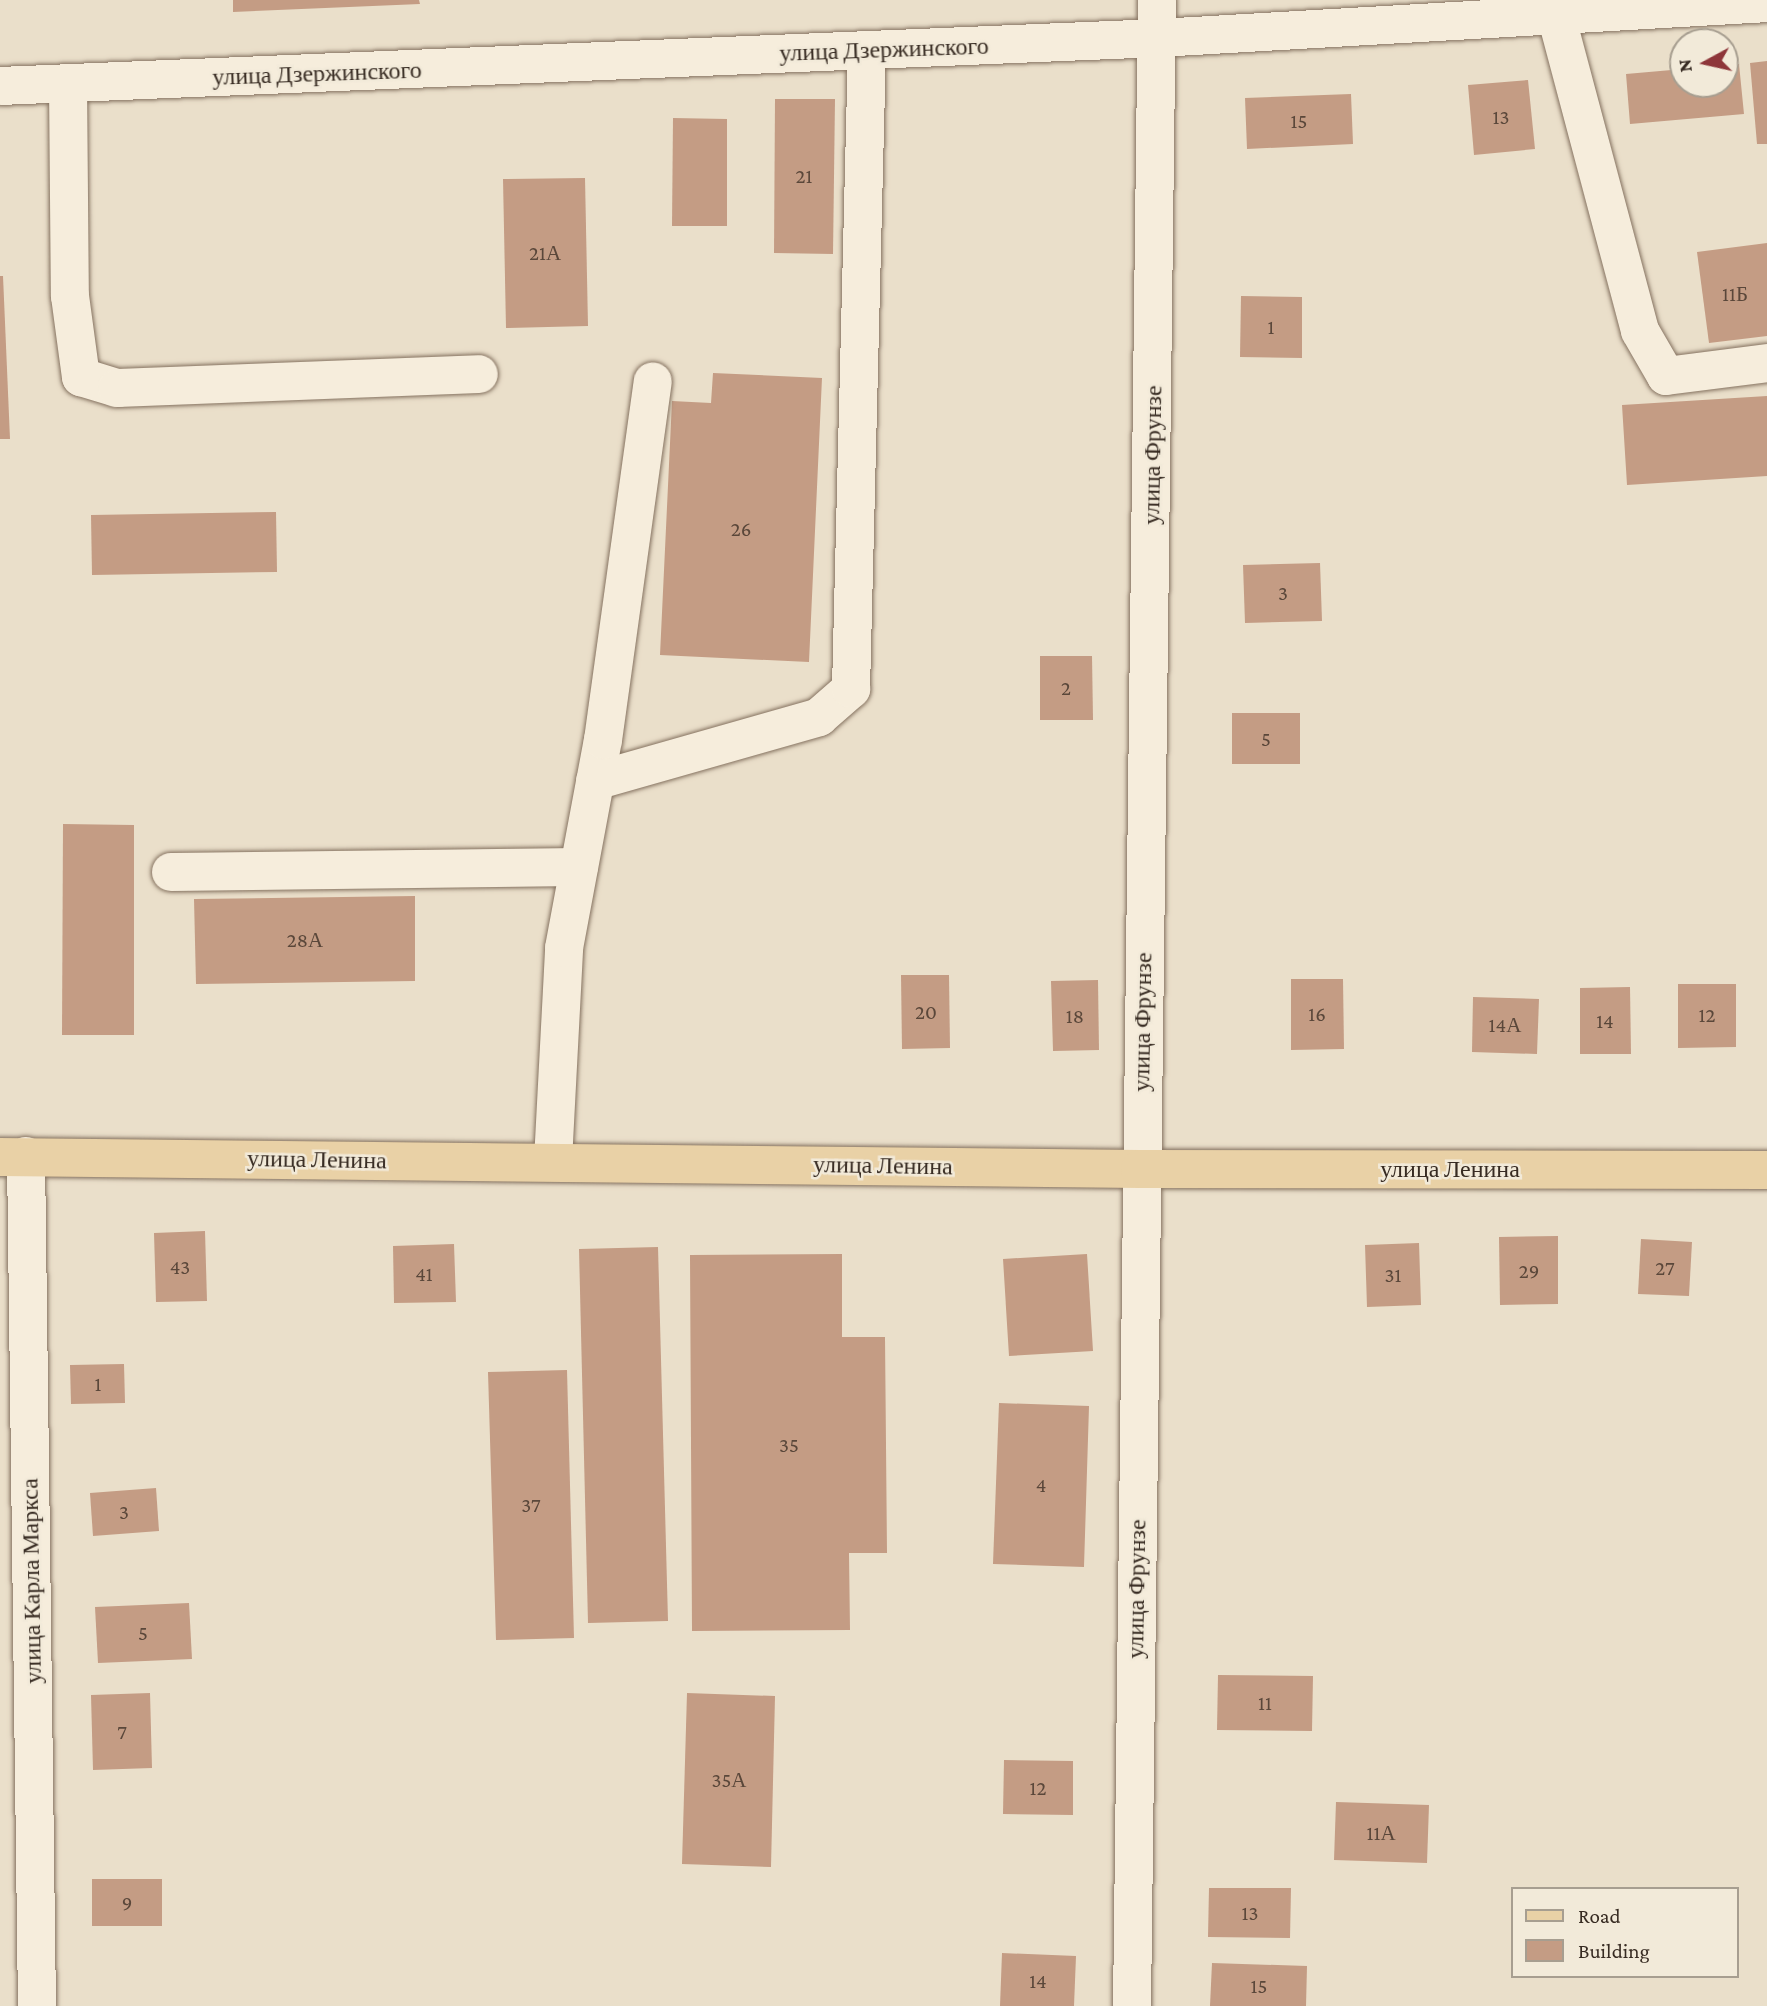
<!DOCTYPE html>
<html>
<head>
<meta charset="utf-8">
<style>
	body { margin:0 }
	#map { position:relative; width:1767px; height:2006px; overflow:hidden; background:#eadfca; font-family:"Crimson Pro",serif }
	div>[style] { position:absolute }
	.building>* { inset:0; background:#c49c84 }
	.roads { filter:drop-shadow(0 0 2px #857260) drop-shadow(0 0 2px #857260) }
	.minor>* { height:38px; margin:-19px; padding:0 19px; transform-origin:19px; border-radius:19px; background:#f6eddc }
	.major>* { height:38px; margin:-19px; padding:0 19px; transform-origin:19px; border-radius:19px; background:#e9d1a6 }
	span { translate:-50% -50%; white-space:nowrap; text-align:center; line-height:1.15; -webkit-text-stroke:5px #f2ead9; paint-order:stroke }
	.number-label { font-size:21px; color:#5a473a }
	.number-label span { -webkit-text-stroke-width:0 }
	.street-label { font-size:24px; color:#372b22 }
	.legend { position:absolute; left:1511px; top:1887px; width:228px; height:91px; box-sizing:border-box; background:#f2ead9; border:2px solid #a79e90; margin:0; padding:9px 12px; list-style:none; font-size:21px; color:#372b22 }
	.legend li { display:flex; align-items:center; gap:14px; height:35px }
	.legend b { width:35px; border:2px solid #a79e90 }
	.north { position:absolute; left:1669px; top:28px; width:70px; height:70px; box-sizing:border-box; background:#f2ead9; border:2px solid #a79e90; border-radius:50%; rotate:262deg; font-size:19px; font-weight:700; line-height:28px; text-align:center; color:#372b22 }
	.north::after { content:''; display:block; margin:auto; width:24px; height:32px; background:#8e363a; clip-path:polygon(50% 0,100% 100%,50% 72%,0 100%) }
</style>
</head>
<body>
<div id="map">
	<div class="building">
		<div style="clip-path:polygon(233px 0,419px 0,420px 4px,233px 12px)"></div>
		<div style="clip-path:polygon(1767px 61px,1767px 144px,1757px 144px,1750px 63px)"></div>
		<div style="clip-path:polygon(1739px 64px,1744px 114px,1630px 124px,1626px 74px,1683px 69px,1683px 84px,1725px 84px,1725px 65px)"></div>
		<div style="clip-path:polygon(1528px 80px,1535px 149px,1474px 155px,1468px 85px)"></div>
		<div style="clip-path:polygon(1351px 94px,1353px 144px,1247px 149px,1245px 98px)"></div>
		<div style="clip-path:polygon(775px 99px,835px 99px,833px 254px,774px 253px)"></div>
		<div style="clip-path:polygon(673px 118px,727px 119px,727px 226px,672px 226px)"></div>
		<div style="clip-path:polygon(585px 178px,588px 326px,506px 328px,503px 179px)"></div>
		<div style="clip-path:polygon(1767px 243px,1767px 336px,1709px 343px,1697px 252px)"></div>
		<div style="clip-path:polygon(0 276px,3px 276px,10px 439px,0 439px)"></div>
		<div style="clip-path:polygon(1241px 296px,1302px 297px,1302px 358px,1240px 357px)"></div>
		<div style="clip-path:polygon(713px 373px,822px 378px,809px 662px,660px 655px,672px 401px,711px 403px)"></div>
		<div style="clip-path:polygon(1767px 396px,1767px 476px,1627px 485px,1622px 405px)"></div>
		<div style="clip-path:polygon(276px 512px,277px 572px,92px 575px,91px 515px)"></div>
		<div style="clip-path:polygon(1320px 563px,1322px 621px,1245px 623px,1243px 565px)"></div>
		<div style="clip-path:polygon(1040px 656px,1092px 656px,1093px 720px,1040px 720px)"></div>
		<div style="clip-path:polygon(1232px 713px,1300px 713px,1300px 764px,1232px 764px)"></div>
		<div style="clip-path:polygon(63px 824px,134px 825px,134px 1035px,62px 1035px)"></div>
		<div style="clip-path:polygon(415px 896px,415px 981px,196px 984px,194px 899px)"></div>
		<div style="clip-path:polygon(901px 975px,949px 975px,950px 1048px,902px 1049px)"></div>
		<div style="clip-path:polygon(1291px 979px,1343px 979px,1344px 1049px,1291px 1050px)"></div>
		<div style="clip-path:polygon(1098px 980px,1099px 1050px,1053px 1051px,1051px 981px)"></div>
		<div style="clip-path:polygon(1678px 984px,1736px 984px,1736px 1047px,1678px 1048px)"></div>
		<div style="clip-path:polygon(1630px 987px,1631px 1054px,1580px 1054px,1580px 988px)"></div>
		<div style="clip-path:polygon(1473px 997px,1539px 999px,1537px 1054px,1472px 1052px)"></div>
		<div style="clip-path:polygon(205px 1231px,207px 1301px,156px 1302px,154px 1233px)"></div>
		<div style="clip-path:polygon(1558px 1236px,1558px 1304px,1500px 1305px,1499px 1237px)"></div>
		<div style="clip-path:polygon(1641px 1239px,1692px 1242px,1689px 1296px,1638px 1294px)"></div>
		<div style="clip-path:polygon(1419px 1243px,1421px 1305px,1367px 1307px,1365px 1245px)"></div>
		<div style="clip-path:polygon(454px 1244px,456px 1302px,394px 1303px,393px 1246px)"></div>
		<div style="clip-path:polygon(658px 1247px,668px 1621px,588px 1623px,579px 1249px)"></div>
		<div style="clip-path:polygon(842px 1254px,842px 1337px,885px 1337px,887px 1553px,849px 1553px,850px 1630px,692px 1631px,690px 1255px)"></div>
		<div style="clip-path:polygon(1087px 1254px,1093px 1351px,1009px 1356px,1003px 1259px)"></div>
		<div style="clip-path:polygon(124px 1364px,125px 1403px,71px 1404px,70px 1365px)"></div>
		<div style="clip-path:polygon(567px 1370px,574px 1638px,496px 1640px,488px 1372px)"></div>
		<div style="clip-path:polygon(999px 1403px,1089px 1406px,1084px 1567px,993px 1564px)"></div>
		<div style="clip-path:polygon(156px 1488px,159px 1531px,93px 1536px,90px 1493px)"></div>
		<div style="clip-path:polygon(189px 1603px,192px 1659px,98px 1663px,95px 1607px)"></div>
		<div style="clip-path:polygon(1218px 1675px,1313px 1676px,1312px 1731px,1217px 1730px)"></div>
		<div style="clip-path:polygon(150px 1693px,152px 1768px,93px 1770px,91px 1695px)"></div>
		<div style="clip-path:polygon(687px 1693px,775px 1696px,771px 1867px,682px 1864px)"></div>
		<div style="clip-path:polygon(1004px 1760px,1073px 1761px,1073px 1815px,1003px 1814px)"></div>
		<div style="clip-path:polygon(1336px 1802px,1429px 1805px,1427px 1863px,1334px 1860px)"></div>
		<div style="clip-path:polygon(92px 1879px,162px 1879px,162px 1926px,92px 1926px)"></div>
		<div style="clip-path:polygon(1209px 1888px,1291px 1888px,1290px 1938px,1208px 1937px)"></div>
		<div style="clip-path:polygon(1002px 1953px,1076px 1956px,1074px 2006px,1000px 2006px)"></div>
		<div style="clip-path:polygon(1212px 1963px,1307px 1966px,1306px 2006px,1210px 2006px)"></div>
	</div>
	<div class="roads">
		<div class="minor">
			<div style="left:1556px;top:15px;width:327px;rotate:75.1deg"></div>
			<div style="left:1640px;top:331px;width:52px;rotate:60deg"></div>
			<div style="left:1666px;top:376px;width:102px;rotate:-7.3deg"></div>
			<div style="left:68px;top:83px;width:213px;rotate:89.5deg"></div>
			<div style="left:70px;top:296px;width:82px;rotate:82.3deg"></div>
			<div style="left:81px;top:377px;width:38px;rotate:17deg"></div>
			<div style="left:117px;top:388px;width:362px;rotate:-2.2deg"></div>
			<div style="left:0;top:86px;width:1160px;rotate:-2.37deg"></div>
			<div style="left:1159px;top:38px;width:609px;rotate:-3.29deg"></div>
			<div style="left:595px;top:781px;width:233px;rotate:-15.9deg"></div>
			<div style="left:819px;top:717px;width:43px;rotate:-41.2deg"></div>
			<div style="left:851px;top:689px;width:639px;rotate:-88.57deg"></div>
			<div style="left:171px;top:872px;width:408px;rotate:-0.7deg"></div>
			<div style="left:26px;top:1156px;width:850px;rotate:89.26deg"></div>
			<div style="left:553px;top:1161px;width:213px;rotate:-87deg"></div>
			<div style="left:564px;top:948px;width:212px;rotate:-79.4deg"></div>
			<div style="left:603px;top:740px;width:362px;rotate:-82.1deg"></div>
			<div style="left:1132px;top:2006px;width:2006px;rotate:-89.29deg"></div>
		</div>
		<div class="major">
			<div style="left:0;top:1157px;width:1140px;rotate:0.6deg"></div>
			<div style="left:1140px;top:1169px;width:627px;rotate:0.09deg"></div>
		</div>
	</div>
	<div class="number-label">
		<span style="left:1501px;top:117px">13</span>
		<span style="left:1299px;top:121px">15</span>
		<span style="left:804px;top:176px">21</span>
		<span style="left:545px;top:253px">21А</span>
		<span style="left:1735px;top:294px">11Б</span>
		<span style="left:1271px;top:327px">1</span>
		<span style="left:741px;top:529px">26</span>
		<span style="left:1283px;top:593px">3</span>
		<span style="left:1066px;top:688px">2</span>
		<span style="left:1266px;top:739px">5</span>
		<span style="left:305px;top:940px">28А</span>
		<span style="left:926px;top:1012px">20</span>
		<span style="left:1317px;top:1014px">16</span>
		<span style="left:1707px;top:1015px">12</span>
		<span style="left:1075px;top:1016px">18</span>
		<span style="left:1605px;top:1021px">14</span>
		<span style="left:1505px;top:1025px">14А</span>
		<span style="left:180px;top:1267px">43</span>
		<span style="left:1665px;top:1268px">27</span>
		<span style="left:1529px;top:1271px">29</span>
		<span style="left:424px;top:1274px">41</span>
		<span style="left:1393px;top:1275px">31</span>
		<span style="left:98px;top:1384px">1</span>
		<span style="left:789px;top:1445px">35</span>
		<span style="left:1041px;top:1485px">4</span>
		<span style="left:531px;top:1505px">37</span>
		<span style="left:124px;top:1512px">3</span>
		<span style="left:143px;top:1633px">5</span>
		<span style="left:1265px;top:1703px">11</span>
		<span style="left:122px;top:1732px">7</span>
		<span style="left:729px;top:1780px">35А</span>
		<span style="left:1038px;top:1788px">12</span>
		<span style="left:1381px;top:1833px">11А</span>
		<span style="left:127px;top:1903px">9</span>
		<span style="left:1250px;top:1913px">13</span>
		<span style="left:1038px;top:1981px">14</span>
		<span style="left:1259px;top:1986px">15</span>
	</div>
	<div class="street-label">
		<span style="left:884px;top:49px;rotate:-2deg">улица Дзержинского</span>
		<span style="left:317px;top:73px;rotate:-2deg">улица Дзержинского</span>
		<span style="left:1152px;top:455px;rotate:-89deg">улица Фрунзе</span>
		<span style="left:1142px;top:1022px;rotate:-89deg">улица Фрунзе</span>
		<span style="left:317px;top:1159px;rotate:1deg">улица Ленина</span>
		<span style="left:883px;top:1165px;rotate:1deg">улица Ленина</span>
		<span style="left:1450px;top:1169px">улица Ленина</span>
		<span style="left:31px;top:1581px;rotate:-91deg">улица Карла Маркса</span>
		<span style="left:1136px;top:1589px;rotate:-89deg">улица Фрунзе</span>
	</div>
	<ul class="legend">
	<li><b style="height:9px;background:#e9d1a6"></b>Road</li>
	<li><b style="height:19px;background:#c49c84"></b>Building</li>
	</ul>
	<div class="north">N</div>
</div>
</body>
</html>
